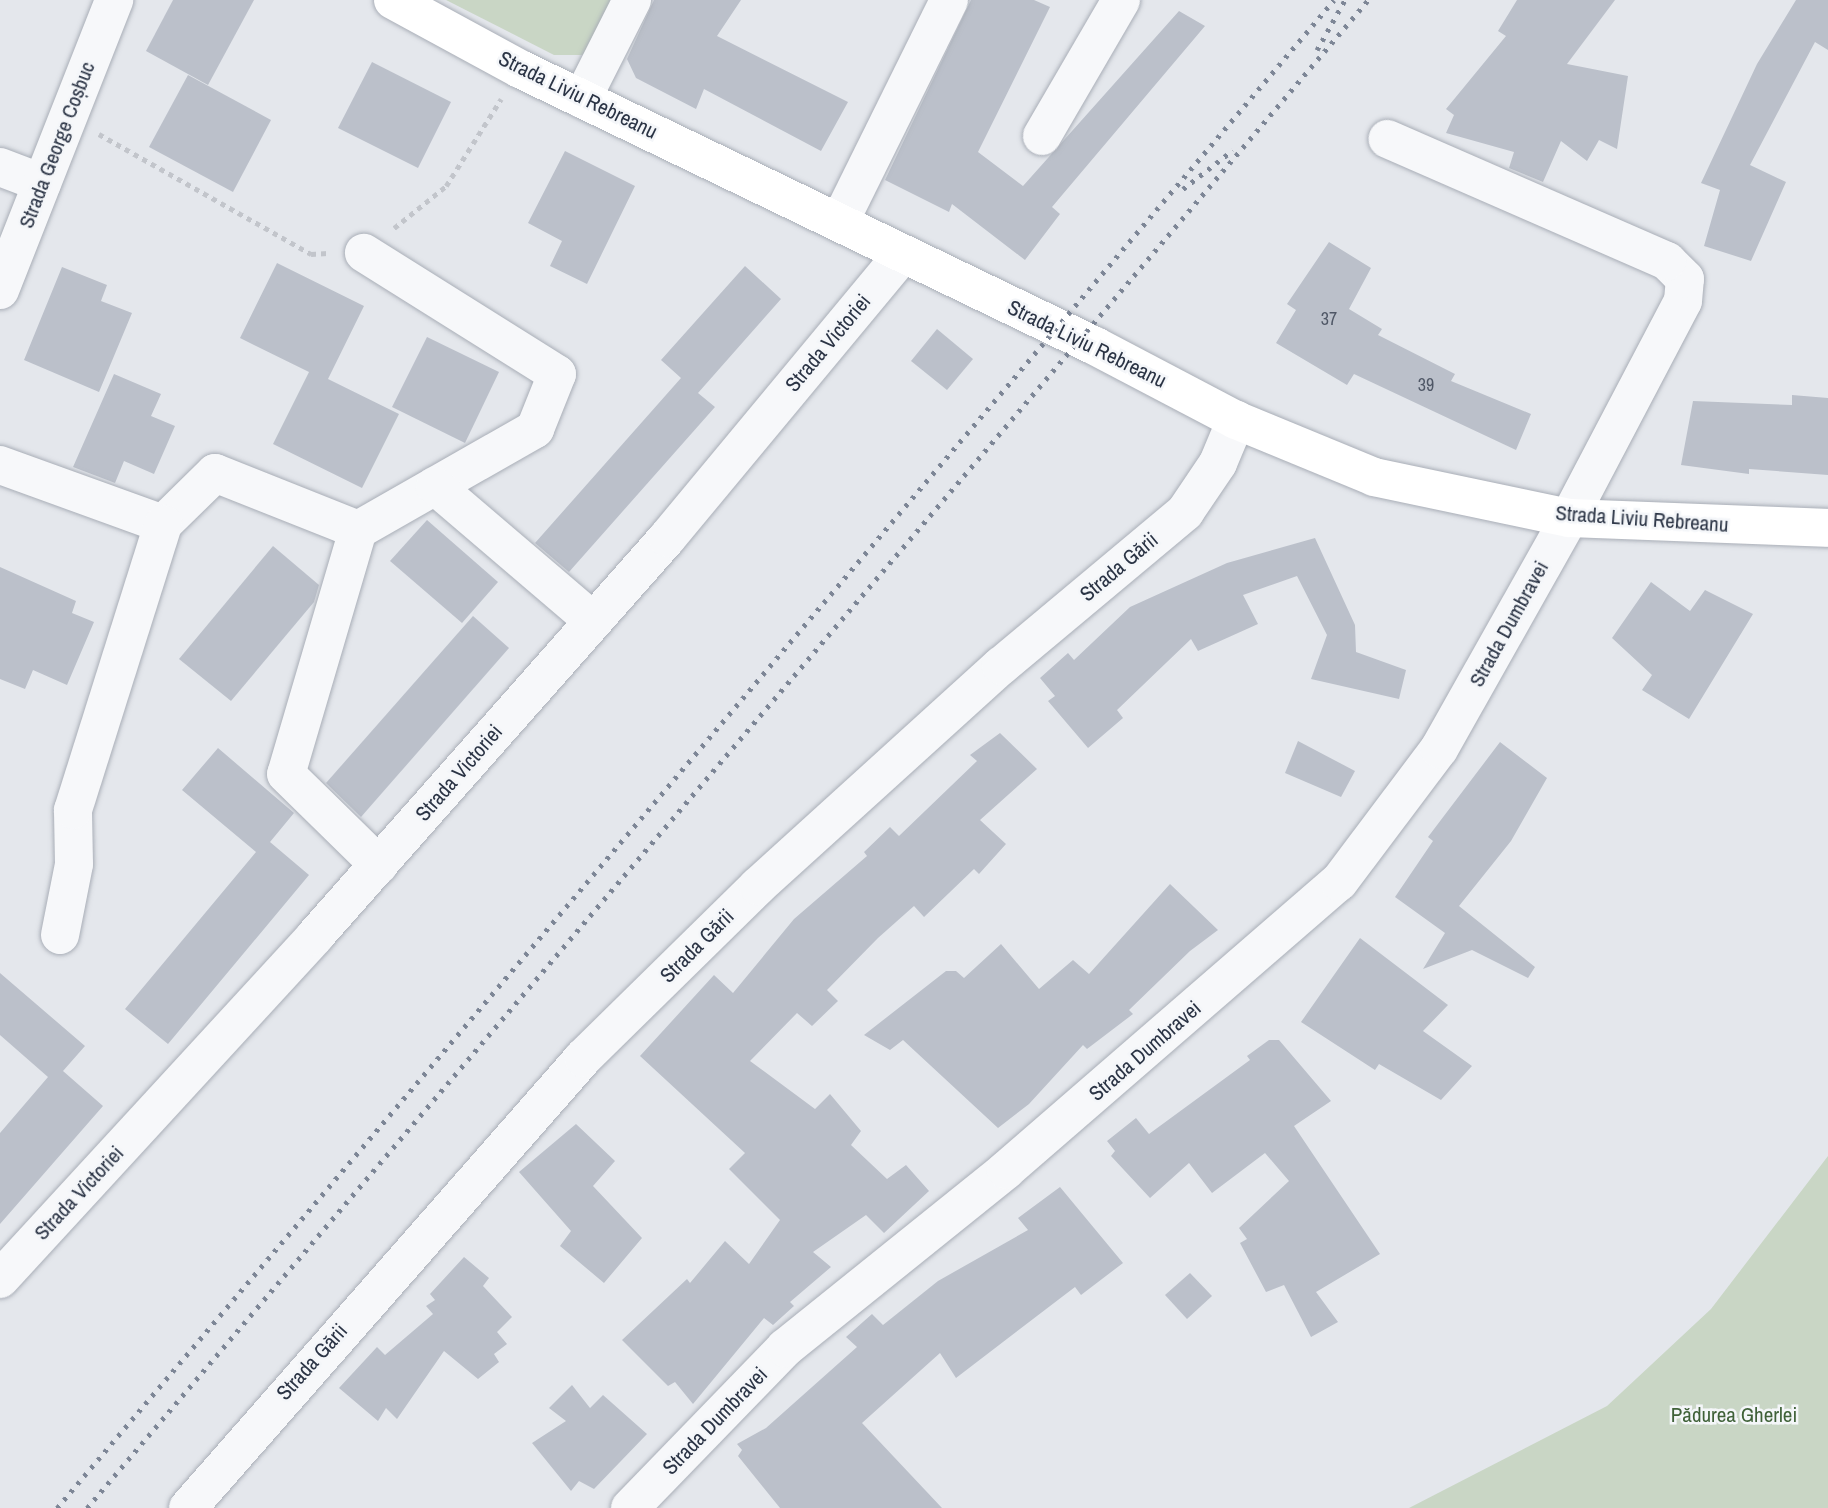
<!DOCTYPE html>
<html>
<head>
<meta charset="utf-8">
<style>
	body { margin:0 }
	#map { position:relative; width:1828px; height:1508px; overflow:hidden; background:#e4e7ec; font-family:"Archivo Narrow",sans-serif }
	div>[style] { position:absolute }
	.green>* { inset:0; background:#c9d6c5 }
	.building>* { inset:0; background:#bbc0ca }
	.path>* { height:4.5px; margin-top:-2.25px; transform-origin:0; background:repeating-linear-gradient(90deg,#c2c5cb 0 5px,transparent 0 10px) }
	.roads { filter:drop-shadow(0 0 2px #a9aeb7) drop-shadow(0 0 2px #a9aeb7) }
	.minor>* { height:38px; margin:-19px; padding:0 19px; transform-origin:19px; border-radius:19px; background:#f7f8fa }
	.major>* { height:38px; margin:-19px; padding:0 19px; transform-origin:19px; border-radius:19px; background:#fff }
	.rail>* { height:5px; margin-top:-2.5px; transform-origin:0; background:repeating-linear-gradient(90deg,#7d8696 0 3.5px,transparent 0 10.5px) }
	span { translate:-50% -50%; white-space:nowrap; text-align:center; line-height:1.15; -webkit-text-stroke:5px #f4f6f9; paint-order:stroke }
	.number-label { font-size:18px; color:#4f5766 }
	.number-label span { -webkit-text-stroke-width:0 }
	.street-label { font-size:21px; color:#2b3445 }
	.park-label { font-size:21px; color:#3f6138 }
</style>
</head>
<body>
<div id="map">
	<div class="green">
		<div style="clip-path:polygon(446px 0,621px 0,594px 47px,582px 55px,554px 55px)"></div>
		<div style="clip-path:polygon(1828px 1156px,1828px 1508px,1409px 1508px,1607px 1406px,1711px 1309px)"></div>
	</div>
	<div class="building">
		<div style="clip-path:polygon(173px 0,254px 0,208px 85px,146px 51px)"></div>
		<div style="clip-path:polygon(654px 0,741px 0,717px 36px,848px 102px,821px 151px,704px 89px,696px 109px,636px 78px,627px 59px)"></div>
		<div style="clip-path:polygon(971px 0,1034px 0,1050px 7px,978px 152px,1023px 186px,1179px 11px,1205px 26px,1052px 207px,1060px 214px,1025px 260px,952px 204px,949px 212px,885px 180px)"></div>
		<div style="clip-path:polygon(1517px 0,1615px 0,1567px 64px,1628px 76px,1617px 149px,1599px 140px,1587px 161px,1561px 141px,1543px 182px,1509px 168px,1514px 152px,1446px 133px,1454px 115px,1446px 109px,1506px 36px,1498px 31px)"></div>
		<div style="clip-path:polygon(1796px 0,1828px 0,1828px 50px,1815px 42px,1750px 165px,1786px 182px,1751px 261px,1704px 246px,1720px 190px,1701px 183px,1757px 64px)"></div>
		<div style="clip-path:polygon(372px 62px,451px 102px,418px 168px,338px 128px)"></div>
		<div style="clip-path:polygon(188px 75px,271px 120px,233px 192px,149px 147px)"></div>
		<div style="clip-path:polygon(565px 151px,635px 186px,587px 284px,550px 266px,562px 241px,528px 223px)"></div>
		<div style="clip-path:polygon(1329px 242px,1371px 268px,1349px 309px,1382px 329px,1378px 335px,1455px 374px,1451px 381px,1531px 414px,1516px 450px,1354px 374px,1347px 385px,1276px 343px,1296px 310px,1287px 304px)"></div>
		<div style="clip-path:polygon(277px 263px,364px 306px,328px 379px,399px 414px,362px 488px,273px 444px,309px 372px,240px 338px)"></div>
		<div style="clip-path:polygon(745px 266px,781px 299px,698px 393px,715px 407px,569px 572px,535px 543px,681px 378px,661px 360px)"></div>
		<div style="clip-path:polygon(62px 267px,107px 285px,101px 301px,132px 313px,99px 392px,24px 360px)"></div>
		<div style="clip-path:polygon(937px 329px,973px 359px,947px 390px,911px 361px)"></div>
		<div style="clip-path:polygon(427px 337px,499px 372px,465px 443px,392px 407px)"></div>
		<div style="clip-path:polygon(114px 374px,161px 394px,151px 416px,175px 426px,154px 474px,124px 461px,115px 483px,73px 467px)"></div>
		<div style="clip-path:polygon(1792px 395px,1828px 398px,1828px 475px,1749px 469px,1749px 474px,1681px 465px,1693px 401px,1792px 405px)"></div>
		<div style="clip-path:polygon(427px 520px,498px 582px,462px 623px,390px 561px)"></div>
		<div style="clip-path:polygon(1315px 538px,1355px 625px,1356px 652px,1406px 670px,1399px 699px,1311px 679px,1327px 635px,1297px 576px,1243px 595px,1258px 624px,1198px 651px,1191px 639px,1117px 710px,1123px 718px,1088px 748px,1048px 701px,1055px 696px,1040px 678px,1068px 653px,1074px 660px,1130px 607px,1227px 563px)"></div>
		<div style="clip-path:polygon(273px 546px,319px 585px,314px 602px,231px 701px,179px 659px)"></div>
		<div style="clip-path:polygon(0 567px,76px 601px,72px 613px,94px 622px,67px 685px,33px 670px,25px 689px,0 679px)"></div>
		<div style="clip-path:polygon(1651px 582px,1690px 611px,1705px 590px,1753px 614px,1689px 719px,1642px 690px,1652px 675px,1612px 638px)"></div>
		<div style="clip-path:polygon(473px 616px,509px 648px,361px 817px,326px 783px)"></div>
		<div style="clip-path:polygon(1000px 733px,1037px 769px,980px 820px,1006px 844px,979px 874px,974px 869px,924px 917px,914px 906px,878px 938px,827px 990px,838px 1001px,812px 1026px,797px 1013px,750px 1061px,815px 1109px,830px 1094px,861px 1131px,851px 1145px,887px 1179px,906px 1165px,929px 1191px,884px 1233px,866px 1215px,813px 1252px,831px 1267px,790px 1302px,794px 1306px,773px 1325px,764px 1318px,693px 1404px,675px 1382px,668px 1386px,622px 1340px,687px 1279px,690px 1283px,725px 1241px,749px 1264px,780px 1220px,729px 1169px,745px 1153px,640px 1056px,714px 975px,733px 993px,794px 919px,867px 856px,864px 852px,890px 827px,899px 836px,977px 761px,970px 755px)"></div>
		<div style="clip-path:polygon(1298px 741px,1355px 771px,1341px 797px,1285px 773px)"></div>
		<div style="clip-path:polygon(1500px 742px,1547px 778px,1511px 841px,1459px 906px,1535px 967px,1528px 978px,1472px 950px,1423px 969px,1445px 933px,1395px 897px,1433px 841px,1428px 837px)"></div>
		<div style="clip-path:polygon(218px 748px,294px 813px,270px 842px,309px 875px,168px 1044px,125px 1009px,256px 852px,182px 790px)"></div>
		<div style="clip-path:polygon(1170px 884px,1218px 930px,1190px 951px,1129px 1010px,1133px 1014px,1087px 1049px,1083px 1045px,1029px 1104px,998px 1128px,903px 1040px,890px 1050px,864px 1035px,946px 971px,956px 971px,964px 978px,1001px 944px,1039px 989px,1073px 960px,1089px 974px)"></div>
		<div style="clip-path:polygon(1360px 938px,1448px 1005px,1423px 1031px,1472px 1066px,1441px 1100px,1379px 1064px,1375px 1070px,1301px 1022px)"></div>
		<div style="clip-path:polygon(0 973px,85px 1046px,63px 1071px,103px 1106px,0 1224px,0 1133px,48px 1077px,0 1035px)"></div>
		<div style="clip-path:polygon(1269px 1040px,1279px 1040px,1331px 1101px,1294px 1126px,1380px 1254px,1316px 1292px,1338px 1322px,1311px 1337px,1284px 1285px,1266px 1292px,1240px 1243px,1247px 1239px,1239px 1228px,1289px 1181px,1265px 1153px,1212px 1193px,1189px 1163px,1150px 1198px,1111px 1156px,1115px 1151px,1107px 1141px,1136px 1118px,1149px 1134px,1250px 1060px,1247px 1056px)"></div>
		<div style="clip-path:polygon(576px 1124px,615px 1161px,593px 1186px,642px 1238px,604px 1283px,560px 1246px,571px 1231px,519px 1172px)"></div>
		<div style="clip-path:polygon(1060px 1187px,1123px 1263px,1081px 1295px,1075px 1287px,956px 1378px,940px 1353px,862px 1423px,942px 1508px,780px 1508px,738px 1456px,742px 1450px,737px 1444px,766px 1428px,857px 1347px,846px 1337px,872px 1314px,883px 1325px,938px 1281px,1028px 1230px,1018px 1218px)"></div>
		<div style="clip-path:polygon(464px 1257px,489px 1278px,483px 1286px,512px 1317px,497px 1332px,507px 1344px,494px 1354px,499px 1362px,478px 1379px,444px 1351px,397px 1419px,386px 1408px,378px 1421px,339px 1388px,377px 1347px,385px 1355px,433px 1314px,426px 1306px,435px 1300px,430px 1294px)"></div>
		<div style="clip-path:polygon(1190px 1273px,1212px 1296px,1187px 1319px,1165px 1295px)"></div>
		<div style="clip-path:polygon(572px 1385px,590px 1408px,603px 1395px,647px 1434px,594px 1489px,579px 1481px,571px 1491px,532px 1443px,566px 1421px,549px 1408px)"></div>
	</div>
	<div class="path">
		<div style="left:99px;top:134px;width:244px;rotate:29.5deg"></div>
		<div style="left:311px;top:254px;width:17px;rotate:-3deg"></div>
		<div style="left:394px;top:228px;width:67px;rotate:-38.9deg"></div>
		<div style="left:446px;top:186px;width:103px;rotate:-57.7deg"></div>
	</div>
	<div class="roads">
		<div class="minor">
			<div style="left:582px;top:99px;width:111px;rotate:-63.2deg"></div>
			<div style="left:1042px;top:136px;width:157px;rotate:-59.8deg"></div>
			<div style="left:0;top:167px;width:45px;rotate:20.9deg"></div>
			<div style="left:840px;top:221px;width:246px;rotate:-63.7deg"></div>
			<div style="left:0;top:290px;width:312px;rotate:-68.5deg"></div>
			<div style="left:0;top:465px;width:173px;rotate:19.9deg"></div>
			<div style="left:163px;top:524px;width:73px;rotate:-44.4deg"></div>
			<div style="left:215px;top:473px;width:154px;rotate:21.7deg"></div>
			<div style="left:358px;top:530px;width:204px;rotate:-29.7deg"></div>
			<div style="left:535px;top:429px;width:59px;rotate:-68.2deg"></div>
			<div style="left:557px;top:374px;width:228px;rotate:-147.9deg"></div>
			<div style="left:435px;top:486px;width:208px;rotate:40.5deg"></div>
			<div style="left:358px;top:530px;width:254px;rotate:106.4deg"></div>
			<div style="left:286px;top:774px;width:130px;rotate:44.4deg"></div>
			<div style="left:60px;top:935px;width:72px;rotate:-78.8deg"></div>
			<div style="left:74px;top:864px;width:54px;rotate:-91.1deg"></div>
			<div style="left:73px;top:810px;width:300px;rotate:-72.5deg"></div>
			<div style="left:0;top:1279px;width:466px;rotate:-47.4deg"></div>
			<div style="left:315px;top:936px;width:531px;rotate:-48.51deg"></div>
			<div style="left:667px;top:538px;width:369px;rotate:-50.3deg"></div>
			<div style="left:188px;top:1508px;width:599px;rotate:-48.72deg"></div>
			<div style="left:583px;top:1058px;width:245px;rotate:-44.5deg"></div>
			<div style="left:758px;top:886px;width:328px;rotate:-42.2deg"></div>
			<div style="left:1001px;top:666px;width:240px;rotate:-39.9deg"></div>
			<div style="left:1185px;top:512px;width:59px;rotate:-56deg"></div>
			<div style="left:1218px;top:463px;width:47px;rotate:-67.3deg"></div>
			<div style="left:630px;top:1508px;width:223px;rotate:-45.9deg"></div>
			<div style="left:785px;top:1348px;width:284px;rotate:-38.8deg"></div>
			<div style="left:1006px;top:1170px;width:440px;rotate:-40.9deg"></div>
			<div style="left:1339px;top:882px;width:166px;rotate:-53.1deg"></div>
			<div style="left:1439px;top:749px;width:265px;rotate:-60.6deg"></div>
			<div style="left:1569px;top:518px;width:245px;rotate:-62.3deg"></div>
			<div style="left:1683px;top:301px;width:22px;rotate:-85deg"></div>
			<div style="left:1685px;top:279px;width:25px;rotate:-135deg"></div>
			<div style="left:1667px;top:261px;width:305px;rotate:-156.4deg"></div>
		</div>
		<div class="major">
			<div style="left:393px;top:0;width:145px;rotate:28.5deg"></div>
			<div style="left:520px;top:69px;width:638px;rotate:25.72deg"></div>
			<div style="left:1095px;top:346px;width:159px;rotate:27.7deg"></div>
			<div style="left:1236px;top:420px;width:149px;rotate:22.4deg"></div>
			<div style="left:1374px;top:477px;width:199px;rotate:11.9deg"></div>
			<div style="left:1569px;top:518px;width:259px;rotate:2.2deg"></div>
		</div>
	</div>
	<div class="rail">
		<div style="left:1317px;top:50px;width:57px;rotate:-60.8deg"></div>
		<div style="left:1183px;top:189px;width:63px;rotate:-38deg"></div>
		<div style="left:57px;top:1508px;width:1976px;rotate:-49.74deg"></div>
		<div style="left:87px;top:1508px;width:1979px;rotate:-49.65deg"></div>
	</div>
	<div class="number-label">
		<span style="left:1329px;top:319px">37</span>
		<span style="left:1426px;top:385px">39</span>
	</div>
	<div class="street-label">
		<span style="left:578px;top:95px;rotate:26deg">Strada Liviu Rebreanu</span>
		<span style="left:57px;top:145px;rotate:-69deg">Strada George Coșbuc</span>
		<span style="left:828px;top:343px;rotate:-50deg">Strada Victoriei</span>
		<span style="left:1087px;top:344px;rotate:26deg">Strada Liviu Rebreanu</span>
		<span style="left:1642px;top:519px;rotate:4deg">Strada Liviu Rebreanu</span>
		<span style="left:1119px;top:567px;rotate:-40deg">Strada Gării</span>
		<span style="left:1509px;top:624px;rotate:-61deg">Strada Dumbravei</span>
		<span style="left:459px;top:773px;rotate:-49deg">Strada Victoriei</span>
		<span style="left:697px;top:946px;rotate:-45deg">Strada Gării</span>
		<span style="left:1145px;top:1051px;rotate:-41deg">Strada Dumbravei</span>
		<span style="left:79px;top:1193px;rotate:-47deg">Strada Victoriei</span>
		<span style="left:312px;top:1362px;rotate:-48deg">Strada Gării</span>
		<span style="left:715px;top:1421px;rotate:-46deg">Strada Dumbravei</span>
	</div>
	<div class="park-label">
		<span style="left:1734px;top:1415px">Pădurea Gherlei</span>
	</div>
</div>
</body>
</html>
